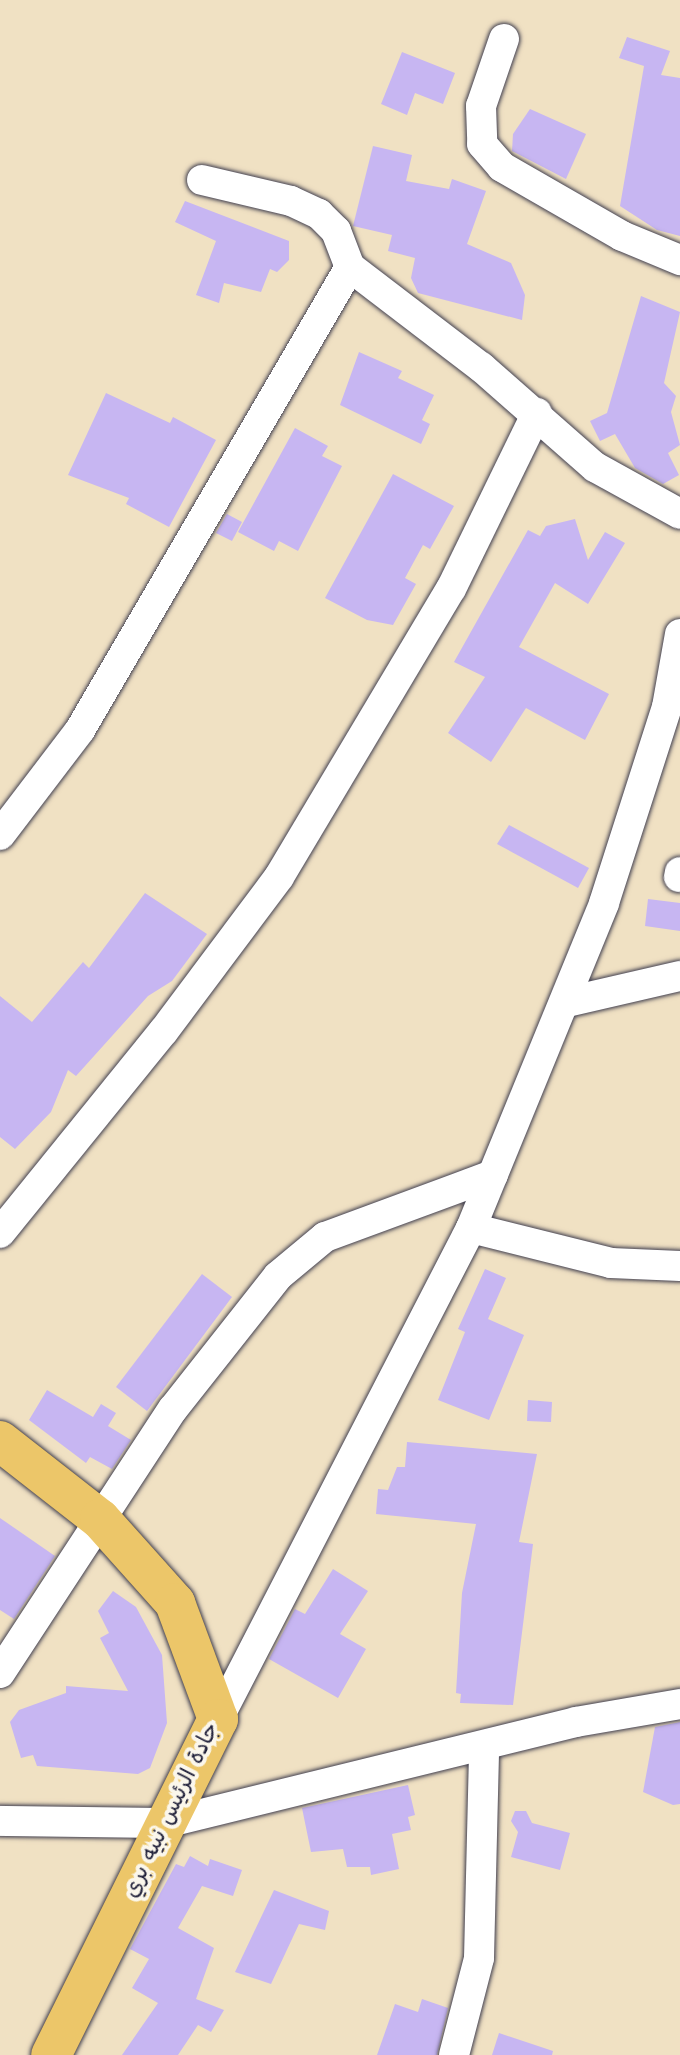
<!DOCTYPE html>
<html>
<head>
<meta charset="utf-8">
<style>
	body { margin:0 }
	#map { position:relative; width:680px; height:2055px; overflow:hidden; background:#f0e1c3; font-family:"Architects Daughter","Playpen Sans Arabic",sans-serif }
	div>[style] { position:absolute }
	.building>* { inset:0; background:#c7b6f2 }
	.roads { filter:drop-shadow(0 0 2px #413f4f) drop-shadow(0 0 2px #413f4f) }
	.minor>* { height:30px; margin:-15px; padding:0 15px; transform-origin:15px; border-radius:15px; background:#fff }
	.major>* { height:40px; margin:-20px; padding:0 20px; transform-origin:20px; border-radius:20px; background:#ecc669 }
	span { translate:-50% -50%; white-space:nowrap; text-align:center; line-height:1.15; -webkit-text-stroke:8px #fbf7ec; paint-order:stroke }
	.street-label { font-size:22px; color:#22223b }
</style>
</head>
<body>
<div id="map">
	<div class="building">
		<div style="clip-path:polygon(627px 37px,670px 51px,661px 75px,680px 78px,680px 236px,657px 230px,620px 206px,644px 66px,619px 58px)"></div>
		<div style="clip-path:polygon(402px 52px,455px 73px,443px 104px,415px 93px,407px 115px,381px 104px)"></div>
		<div style="clip-path:polygon(530px 109px,586px 134px,566px 179px,512px 151px,513px 134px)"></div>
		<div style="clip-path:polygon(373px 146px,412px 155px,406px 181px,449px 189px,452px 179px,486px 191px,467px 244px,511px 263px,525px 295px,522px 320px,418px 293px,411px 278px,415px 258px,388px 251px,392px 235px,353px 226px)"></div>
		<div style="clip-path:polygon(185px 201px,289px 241px,289px 260px,277px 272px,270px 269px,261px 292px,224px 283px,219px 303px,196px 295px,216px 241px,175px 222px)"></div>
		<div style="clip-path:polygon(641px 296px,680px 312px,664px 383px,676px 396px,671px 412px,680px 445px,668px 453px,679px 475px,663px 484px,635px 468px,615px 434px,600px 441px,590px 421px,607px 413px)"></div>
		<div style="clip-path:polygon(359px 352px,402px 371px,398px 378px,434px 395px,422px 420px,430px 424px,421px 444px,340px 405px)"></div>
		<div style="clip-path:polygon(106px 393px,170px 423px,173px 417px,216px 440px,169px 527px,126px 504px,129px 498px,68px 475px)"></div>
		<div style="clip-path:polygon(295px 428px,328px 446px,322px 456px,342px 466px,298px 551px,279px 541px,274px 551px,238px 532px)"></div>
		<div style="clip-path:polygon(393px 474px,454px 506px,430px 549px,423px 545px,405px 578px,416px 584px,393px 625px,367px 620px,325px 598px)"></div>
		<div style="clip-path:polygon(227px 514px,242px 522px,232px 541px,216px 533px)"></div>
		<div style="clip-path:polygon(575px 519px,588px 560px,605px 532px,625px 543px,588px 604px,555px 583px,519px 647px,609px 694px,585px 740px,526px 708px,491px 762px,448px 733px,485px 677px,454px 662px,528px 530px,540px 536px,546px 526px)"></div>
		<div style="clip-path:polygon(509px 825px,589px 868px,578px 888px,497px 844px)"></div>
		<div style="clip-path:polygon(145px 893px,207px 934px,172px 981px,148px 996px,76px 1076px,68px 1070px,51px 1112px,15px 1149px,0 1137px,0 996px,32px 1022px,83px 962px,89px 968px)"></div>
		<div style="clip-path:polygon(648px 899px,680px 903px,680px 931px,645px 926px)"></div>
		<div style="clip-path:polygon(485px 1269px,506px 1278px,488px 1319px,524px 1335px,489px 1420px,438px 1400px,465px 1332px,458px 1329px)"></div>
		<div style="clip-path:polygon(202px 1274px,232px 1297px,147px 1411px,116px 1387px)"></div>
		<div style="clip-path:polygon(47px 1390px,93px 1417px,101px 1404px,116px 1413px,108px 1426px,131px 1440px,112px 1469px,90px 1457px,86px 1463px,29px 1420px)"></div>
		<div style="clip-path:polygon(528px 1400px,552px 1402px,551px 1422px,527px 1421px)"></div>
		<div style="clip-path:polygon(407px 1442px,537px 1454px,519px 1542px,533px 1544px,513px 1705px,460px 1703px,461px 1694px,456px 1693px,462px 1593px,476px 1524px,376px 1514px,378px 1489px,388px 1490px,397px 1467px,405px 1467px)"></div>
		<div style="clip-path:polygon(0 1518px,55px 1556px,14px 1619px,0 1610px)"></div>
		<div style="clip-path:polygon(333px 1569px,368px 1591px,340px 1634px,366px 1649px,338px 1698px,269px 1659px,295px 1609px,305px 1614px)"></div>
		<div style="clip-path:polygon(113px 1591px,136px 1607px,162px 1655px,167px 1723px,150px 1768px,138px 1774px,37px 1766px,33px 1755px,21px 1758px,10px 1722px,19px 1710px,66px 1693px,66px 1686px,128px 1691px,100px 1638px,109px 1633px,98px 1611px)"></div>
		<div style="clip-path:polygon(680px 1722px,680px 1804px,673px 1805px,643px 1792px,655px 1727px)"></div>
		<div style="clip-path:polygon(408px 1785px,415px 1815px,408px 1817px,411px 1830px,392px 1834px,399px 1869px,371px 1875px,370px 1867px,347px 1867px,343px 1849px,311px 1852px,302px 1808px)"></div>
		<div style="clip-path:polygon(515px 1811px,526px 1811px,532px 1823px,570px 1833px,560px 1870px,511px 1857px,518px 1832px,511px 1821px)"></div>
		<div style="clip-path:polygon(190px 1856px,208px 1866px,210px 1859px,242px 1870px,233px 1896px,202px 1886px,178px 1928px,214px 1948px,196px 1999px,224px 2010px,211px 2032px,198px 2025px,178px 2055px,122px 2055px,158px 2003px,132px 1988px,149px 1959px,130px 1949px,176px 1864px,184px 1867px)"></div>
		<div style="clip-path:polygon(274px 1890px,329px 1911px,325px 1930px,299px 1924px,271px 1984px,235px 1972px)"></div>
		<div style="clip-path:polygon(422px 1999px,448px 2008px,437px 2055px,377px 2055px,395px 2004px,418px 2012px)"></div>
		<div style="clip-path:polygon(499px 2033px,553px 2051px,552px 2055px,492px 2055px)"></div>
	</div>
	<div class="roads">
		<div class="minor">
			<div style="left:504px;top:39px;width:71px;rotate:108.9deg"></div>
			<div style="left:481px;top:106px;width:38px;rotate:88deg"></div>
			<div style="left:482px;top:144px;width:30px;rotate:49deg"></div>
			<div style="left:502px;top:167px;width:138px;rotate:29.9deg"></div>
			<div style="left:622px;top:236px;width:63px;rotate:22.5deg"></div>
			<div style="left:202px;top:180px;width:91px;rotate:13.3deg"></div>
			<div style="left:291px;top:201px;width:31px;rotate:25deg"></div>
			<div style="left:319px;top:214px;width:24px;rotate:45deg"></div>
			<div style="left:336px;top:231px;width:39px;rotate:69deg"></div>
			<div style="left:0;top:835px;width:132px;rotate:-52.7deg"></div>
			<div style="left:80px;top:730px;width:536px;rotate:-59.75deg"></div>
			<div style="left:350px;top:267px;width:165px;rotate:37.4deg"></div>
			<div style="left:481px;top:367px;width:152px;rotate:41.3deg"></div>
			<div style="left:595px;top:467px;width:97px;rotate:28.9deg"></div>
			<div style="left:679px;top:877px;width:5px;rotate:-79deg"></div>
			<div style="left:567px;top:1002px;width:116px;rotate:-13deg"></div>
			<div style="left:471px;top:1228px;width:144px;rotate:14deg"></div>
			<div style="left:611px;top:1263px;width:69px;rotate:2.5deg"></div>
			<div style="left:0;top:1233px;width:259px;rotate:-51deg"></div>
			<div style="left:163px;top:1032px;width:194px;rotate:-53.2deg"></div>
			<div style="left:279px;top:877px;width:335px;rotate:-59.2deg"></div>
			<div style="left:451px;top:589px;width:196px;rotate:-64deg"></div>
			<div style="left:0;top:1673px;width:316px;rotate:-56.8deg"></div>
			<div style="left:173px;top:1409px;width:169px;rotate:-51.7deg"></div>
			<div style="left:278px;top:1276px;width:61px;rotate:-39.7deg"></div>
			<div style="left:325px;top:1237px;width:179px;rotate:-20.3deg"></div>
			<div style="left:218px;top:1719px;width:552px;rotate:-62.74deg"></div>
			<div style="left:471px;top:1228px;width:351px;rotate:-67.7deg"></div>
			<div style="left:604px;top:903px;width:206px;rotate:-72.2deg"></div>
			<div style="left:667px;top:707px;width:74px;rotate:-79.9deg"></div>
			<div style="left:0;top:1821px;width:165px;rotate:0.7deg"></div>
			<div style="left:165px;top:1823px;width:423px;rotate:-13.8deg"></div>
			<div style="left:576px;top:1722px;width:106px;rotate:-9.8deg"></div>
			<div style="left:454px;top:2055px;width:100px;rotate:-75.5deg"></div>
			<div style="left:479px;top:1958px;width:212px;rotate:-88.6deg"></div>
		</div>
		<div class="major">
			<div style="left:0;top:1441px;width:127px;rotate:38deg"></div>
			<div style="left:100px;top:1519px;width:113px;rotate:48.2deg"></div>
			<div style="left:175px;top:1603px;width:124px;rotate:69.7deg"></div>
			<div style="left:218px;top:1719px;width:375px;rotate:116.4deg"></div>
		</div>
	</div>
	<div class="street-label">
		<span style="left:171px;top:1810px;rotate:-64deg">جادة الرئيس نبيه بري</span>
	</div>
</div>
</body>
</html>
